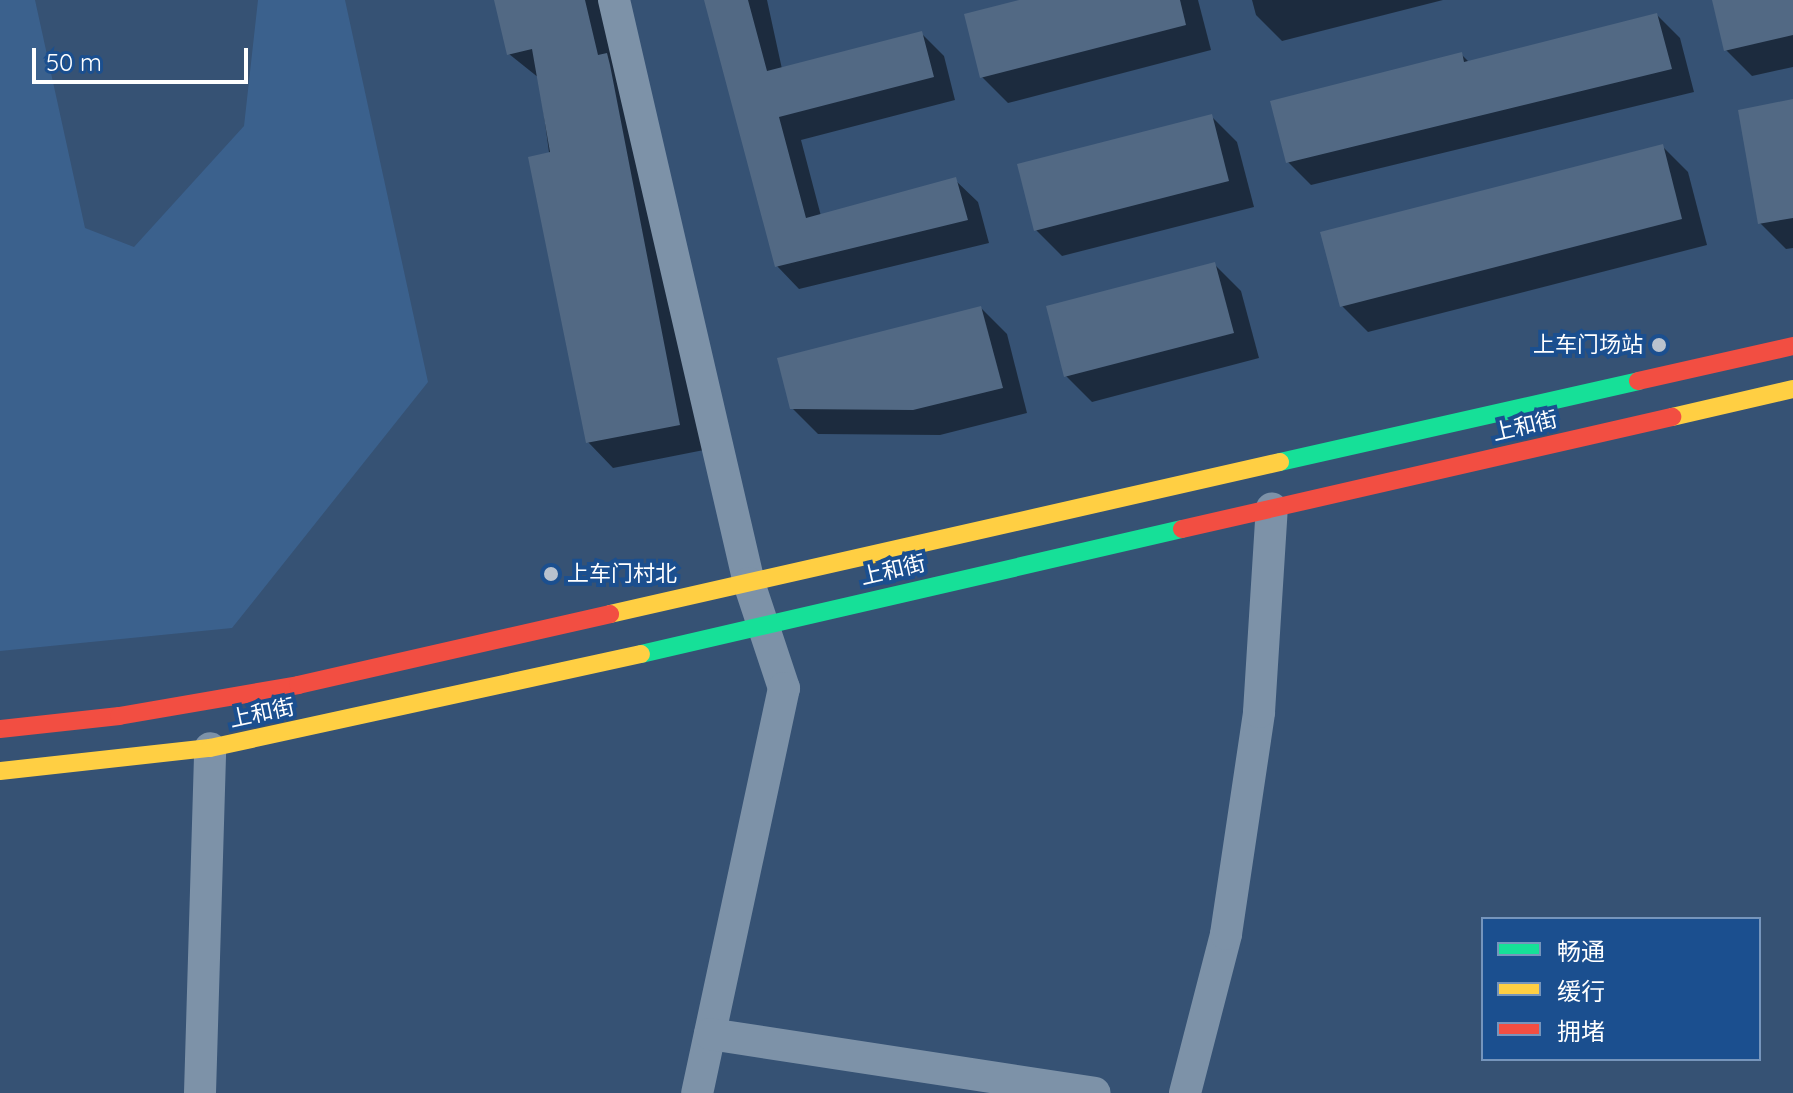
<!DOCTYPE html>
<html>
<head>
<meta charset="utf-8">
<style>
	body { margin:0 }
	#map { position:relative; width:1793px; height:1093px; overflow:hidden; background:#365274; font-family:Quicksand,"Noto Sans SC",sans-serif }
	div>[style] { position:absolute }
	.water>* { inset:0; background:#3b618d }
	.shadow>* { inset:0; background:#0007 }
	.building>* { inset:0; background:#526984 }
	.street>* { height:32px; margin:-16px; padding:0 16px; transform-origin:16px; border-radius:16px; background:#7d92a8 }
	.fast>* { height:18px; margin:-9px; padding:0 9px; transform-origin:9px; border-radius:9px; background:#16e098 }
	.slow>* { height:18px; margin:-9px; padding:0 9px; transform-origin:9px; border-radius:9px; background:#ffcf43 }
	.jam>* { height:18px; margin:-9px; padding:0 9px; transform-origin:9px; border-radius:9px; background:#f24e42 }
	.dots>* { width:22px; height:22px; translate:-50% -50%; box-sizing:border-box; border:4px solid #1b4f8f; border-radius:50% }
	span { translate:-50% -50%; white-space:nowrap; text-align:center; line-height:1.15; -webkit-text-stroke:8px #1b4f8f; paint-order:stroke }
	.poi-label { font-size:22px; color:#fff }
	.right { translate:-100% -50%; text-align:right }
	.left { translate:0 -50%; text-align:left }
	.street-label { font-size:22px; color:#fff }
	.legend { position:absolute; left:1481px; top:917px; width:280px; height:144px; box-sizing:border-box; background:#1b4f8f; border:2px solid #7695bc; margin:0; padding:10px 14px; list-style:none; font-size:24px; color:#fff }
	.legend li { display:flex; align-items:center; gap:16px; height:40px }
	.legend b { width:40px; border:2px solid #7695bc }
	.scale { position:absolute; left:32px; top:48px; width:216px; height:36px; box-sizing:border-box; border:4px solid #fff; border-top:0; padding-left:10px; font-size:24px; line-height:28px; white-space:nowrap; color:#fff; -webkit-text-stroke:6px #1b4f8f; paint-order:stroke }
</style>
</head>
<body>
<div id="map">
	<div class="water">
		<div style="clip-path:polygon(0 0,35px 0,85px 228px,134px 247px,244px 126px,258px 0,345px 0,428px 382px,232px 628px,0 651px)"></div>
	</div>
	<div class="shadow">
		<div style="clip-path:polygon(496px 0,603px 0,704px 450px,613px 468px,588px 442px,539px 78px,509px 54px)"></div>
		<div style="clip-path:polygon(706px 0,767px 0,782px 69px,921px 33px,944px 56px,955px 100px,801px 140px,821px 216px,955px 180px,978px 202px,989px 243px,799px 289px,777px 266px)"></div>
		<div style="clip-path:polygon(1027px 0,1198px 0,1211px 50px,1008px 103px,982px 77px)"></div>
		<div style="clip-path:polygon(1252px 0,1443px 0,1282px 41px,1256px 15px)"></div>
		<div style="clip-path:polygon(1715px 0,1793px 0,1793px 67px,1752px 76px,1726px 50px)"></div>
		<div style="clip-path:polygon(1657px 15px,1680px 38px,1694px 92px,1311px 185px,1288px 162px,1461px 54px,1470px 63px)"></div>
		<div style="clip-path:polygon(1793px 101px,1793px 248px,1786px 249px,1760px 223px)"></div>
		<div style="clip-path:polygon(1211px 116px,1237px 142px,1254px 207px,1062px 256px,1036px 230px)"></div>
		<div style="clip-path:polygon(1662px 146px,1688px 172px,1707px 245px,1368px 332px,1342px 306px)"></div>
		<div style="clip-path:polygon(1215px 265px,1241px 291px,1259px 358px,1092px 402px,1066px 376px)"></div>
		<div style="clip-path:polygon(981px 308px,1007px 334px,1027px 413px,940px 435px,818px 434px,792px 408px)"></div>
	</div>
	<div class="building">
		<div style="clip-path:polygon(494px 0,585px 0,598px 55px,607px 53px,610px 65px,680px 425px,586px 443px,528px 157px,550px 152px,532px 49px,507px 55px)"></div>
		<div style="clip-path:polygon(704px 0,748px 0,767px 71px,922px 31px,934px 77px,779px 117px,806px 218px,956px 177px,968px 220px,775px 267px)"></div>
		<div style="clip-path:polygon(1019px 0,1180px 0,1186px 25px,980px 78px,964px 14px)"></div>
		<div style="clip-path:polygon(1712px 0,1793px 0,1793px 35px,1724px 51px)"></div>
		<div style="clip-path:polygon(1657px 13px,1672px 69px,1286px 163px,1270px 101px,1462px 52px,1464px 62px)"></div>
		<div style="clip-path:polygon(1793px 99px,1793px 218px,1758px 224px,1738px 110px)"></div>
		<div style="clip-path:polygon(1212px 114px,1229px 181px,1034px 231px,1017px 164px)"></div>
		<div style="clip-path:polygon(1663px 144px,1682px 219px,1340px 307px,1320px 232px)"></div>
		<div style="clip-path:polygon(1215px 262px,1234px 333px,1064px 377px,1046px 306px)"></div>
		<div style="clip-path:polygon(981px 306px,1003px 388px,913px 410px,790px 409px,777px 358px)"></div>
	</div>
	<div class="street">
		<div style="left:614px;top:0;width:598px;rotate:76.96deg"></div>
		<div style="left:749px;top:583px;width:111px;rotate:71.6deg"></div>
		<div style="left:784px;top:688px;width:414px;rotate:102.1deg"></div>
		<div style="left:710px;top:1034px;width:389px;rotate:8.7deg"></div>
		<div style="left:200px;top:1093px;width:345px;rotate:-88.3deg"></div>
		<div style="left:1185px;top:1093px;width:164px;rotate:-75.5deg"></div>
		<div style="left:1226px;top:934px;width:224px;rotate:-81.5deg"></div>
		<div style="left:1259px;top:712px;width:204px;rotate:-86.4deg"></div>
	</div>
	<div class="fast">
		<div style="left:1280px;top:462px;width:367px;rotate:-12.7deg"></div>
		<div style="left:641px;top:654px;width:555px;rotate:-13.01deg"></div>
	</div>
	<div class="slow">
		<div style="left:1672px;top:417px;width:124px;rotate:-13deg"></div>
		<div style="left:610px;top:614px;width:687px;rotate:-12.78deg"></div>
		<div style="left:0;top:771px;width:211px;rotate:-6.3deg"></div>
		<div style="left:210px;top:748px;width:441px;rotate:-12.3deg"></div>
	</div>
	<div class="jam">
		<div style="left:1638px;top:381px;width:159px;rotate:-12.7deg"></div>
		<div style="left:1182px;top:529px;width:503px;rotate:-12.88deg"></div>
		<div style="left:0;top:729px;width:120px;rotate:-6.2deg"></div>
		<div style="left:119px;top:716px;width:182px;rotate:-9.8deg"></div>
		<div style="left:298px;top:685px;width:320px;rotate:-12.8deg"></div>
	</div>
	<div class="dots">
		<div style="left:1659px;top:345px;background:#b9c2ce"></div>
		<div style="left:551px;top:574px;background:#b9c2ce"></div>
	</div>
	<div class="poi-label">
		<span class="right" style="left:1643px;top:345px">上车门场站</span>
		<span class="left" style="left:567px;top:574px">上车门村北</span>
	</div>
	<div class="street-label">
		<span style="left:1525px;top:426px;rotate:-13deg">上和街</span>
		<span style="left:893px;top:570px;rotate:-13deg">上和街</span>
		<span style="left:262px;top:713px;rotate:-12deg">上和街</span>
	</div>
	<ul class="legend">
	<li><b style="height:10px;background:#16e098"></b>畅通</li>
	<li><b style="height:10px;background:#ffcf43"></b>缓行</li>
	<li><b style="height:10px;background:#f24e42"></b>拥堵</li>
	</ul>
	<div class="scale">50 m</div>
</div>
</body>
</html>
